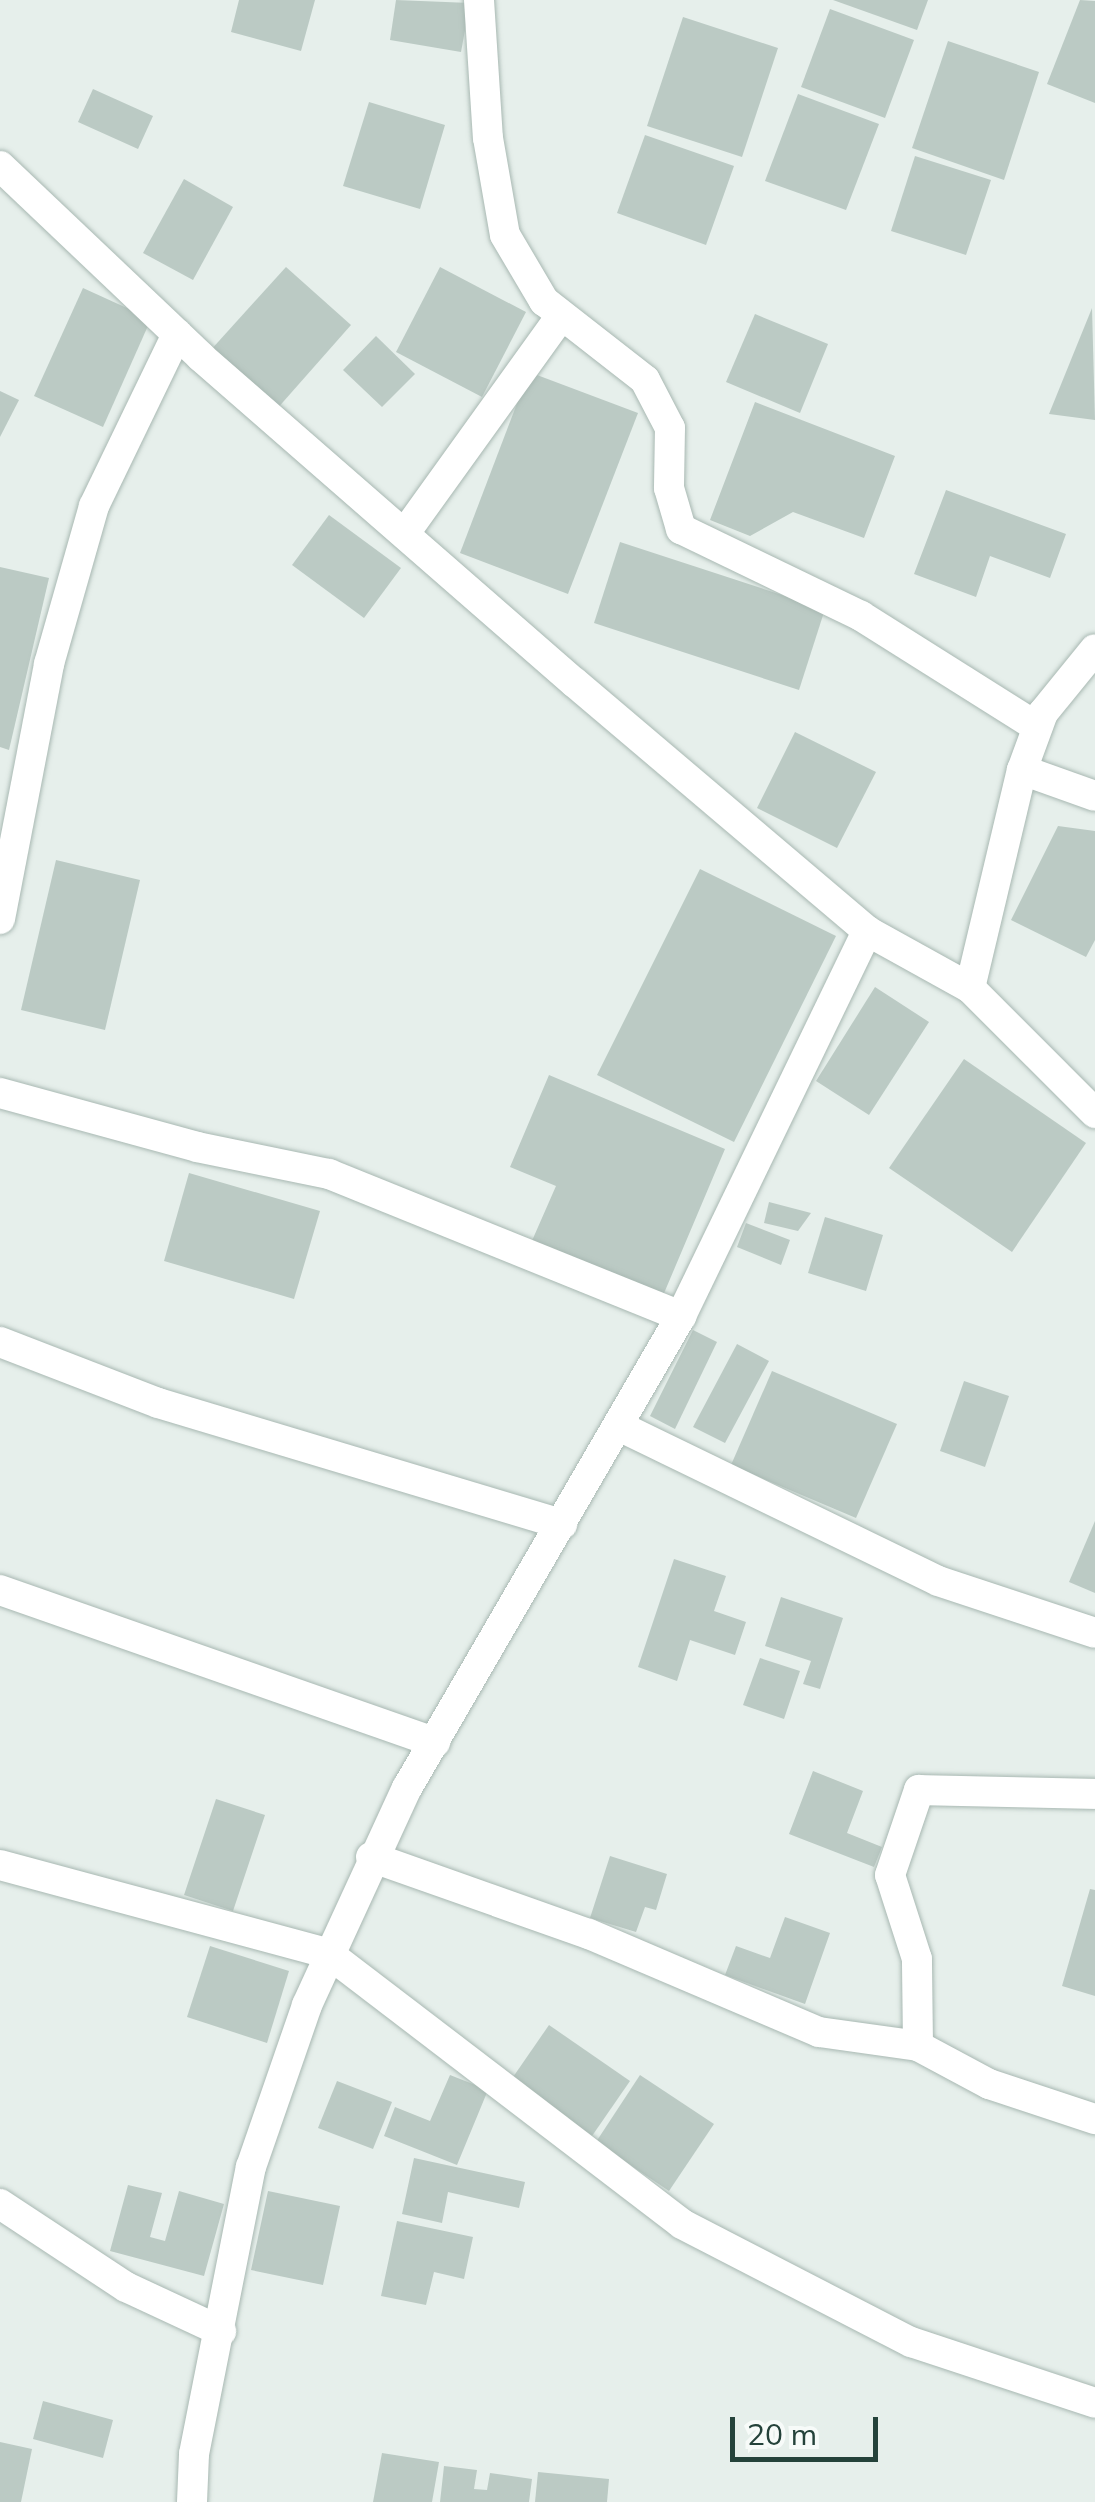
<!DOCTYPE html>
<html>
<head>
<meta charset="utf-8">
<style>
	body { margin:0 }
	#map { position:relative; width:1095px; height:2502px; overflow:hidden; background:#e6efeb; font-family:Mulish,sans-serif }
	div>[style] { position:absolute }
	.building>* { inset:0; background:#bbcac4 }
	.roads { filter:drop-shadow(0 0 2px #a8b8b2) drop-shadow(0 0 2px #a8b8b2) }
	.minor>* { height:30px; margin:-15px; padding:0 15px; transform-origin:15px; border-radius:15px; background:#fff }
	span { translate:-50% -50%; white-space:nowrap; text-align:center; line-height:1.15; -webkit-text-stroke:10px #f7fbf9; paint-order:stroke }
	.scale { position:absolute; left:730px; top:2417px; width:148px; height:45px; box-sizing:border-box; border:5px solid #24423a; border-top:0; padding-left:12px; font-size:30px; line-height:35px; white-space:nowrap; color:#24423a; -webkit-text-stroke:8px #f7fbf9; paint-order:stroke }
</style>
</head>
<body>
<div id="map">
	<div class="building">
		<div style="clip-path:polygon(239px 0,315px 0,301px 51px,231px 32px)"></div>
		<div style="clip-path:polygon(396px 0,470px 3px,461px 52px,390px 40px)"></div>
		<div style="clip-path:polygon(833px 0,928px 0,917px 30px)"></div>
		<div style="clip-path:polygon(1080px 0,1095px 1px,1095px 103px,1047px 84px)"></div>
		<div style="clip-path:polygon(830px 9px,914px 40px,885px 118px,801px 87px)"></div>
		<div style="clip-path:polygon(683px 17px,778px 48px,742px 157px,647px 126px)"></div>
		<div style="clip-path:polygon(948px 41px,1039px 72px,1004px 180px,912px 148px)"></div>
		<div style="clip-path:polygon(93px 89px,153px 116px,138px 149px,78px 122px)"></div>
		<div style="clip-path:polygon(798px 94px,879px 124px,846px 210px,765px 181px)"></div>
		<div style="clip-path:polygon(369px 102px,445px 125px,420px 209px,343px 186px)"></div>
		<div style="clip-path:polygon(645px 135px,734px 166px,706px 245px,617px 213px)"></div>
		<div style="clip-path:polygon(915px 156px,991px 180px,966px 255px,891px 231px)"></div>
		<div style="clip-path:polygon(184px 179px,233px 207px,193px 280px,143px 253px)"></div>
		<div style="clip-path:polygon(286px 267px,351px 325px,276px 410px,209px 352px)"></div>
		<div style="clip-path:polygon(440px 267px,526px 312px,482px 397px,396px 352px)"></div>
		<div style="clip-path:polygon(83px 288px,151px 319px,103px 427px,34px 396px)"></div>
		<div style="clip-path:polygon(1092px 308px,1095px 420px,1049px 414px)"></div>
		<div style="clip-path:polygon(755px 314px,828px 344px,800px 413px,726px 382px)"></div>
		<div style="clip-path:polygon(376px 336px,415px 374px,382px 407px,343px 370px)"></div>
		<div style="clip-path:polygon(529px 372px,638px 413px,568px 594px,460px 553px)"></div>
		<div style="clip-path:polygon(0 391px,19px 400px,0 437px)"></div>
		<div style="clip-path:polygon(755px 402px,895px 456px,864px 538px,793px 512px,750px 536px,710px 520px)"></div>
		<div style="clip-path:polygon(946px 490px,1066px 534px,1050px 578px,990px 556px,976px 597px,914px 574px)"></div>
		<div style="clip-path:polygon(329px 515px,401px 568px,364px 618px,292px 565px)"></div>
		<div style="clip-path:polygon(620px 542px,825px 609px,799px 690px,594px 623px)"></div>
		<div style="clip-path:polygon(0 567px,49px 578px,9px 750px,0 747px)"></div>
		<div style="clip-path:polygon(795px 732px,876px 772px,837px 848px,757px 808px)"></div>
		<div style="clip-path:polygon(1058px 826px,1095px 831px,1095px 940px,1086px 957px,1011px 920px)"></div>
		<div style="clip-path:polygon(56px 860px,140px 880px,105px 1030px,21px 1010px)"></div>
		<div style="clip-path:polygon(700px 869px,836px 936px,734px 1142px,597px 1075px)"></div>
		<div style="clip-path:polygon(875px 987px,929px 1022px,869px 1115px,816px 1081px)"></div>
		<div style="clip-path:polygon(964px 1059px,1086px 1143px,1012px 1252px,889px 1168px)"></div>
		<div style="clip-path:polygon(549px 1075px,725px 1149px,662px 1298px,531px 1243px,556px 1186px,510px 1167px)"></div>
		<div style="clip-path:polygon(189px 1173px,320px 1211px,294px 1299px,164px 1261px)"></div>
		<div style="clip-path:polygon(769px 1202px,811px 1213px,798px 1231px,764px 1223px)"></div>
		<div style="clip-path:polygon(825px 1217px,883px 1235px,866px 1291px,808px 1273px)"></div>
		<div style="clip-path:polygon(746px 1223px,790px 1240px,781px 1265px,737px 1247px)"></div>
		<div style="clip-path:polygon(693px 1330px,717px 1342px,675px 1429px,650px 1416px)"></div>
		<div style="clip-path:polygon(737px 1344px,769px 1361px,725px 1443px,693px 1427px)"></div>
		<div style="clip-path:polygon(772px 1371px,897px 1424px,856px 1518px,731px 1465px)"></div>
		<div style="clip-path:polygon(964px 1381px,1009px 1396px,985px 1467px,940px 1451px)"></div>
		<div style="clip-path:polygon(1095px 1521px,1095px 1593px,1069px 1582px)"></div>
		<div style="clip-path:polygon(674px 1559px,726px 1576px,714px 1611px,746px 1622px,735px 1655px,690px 1640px,677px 1681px,638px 1667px)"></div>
		<div style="clip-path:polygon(781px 1597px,843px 1618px,820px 1689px,803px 1684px,811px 1661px,765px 1646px)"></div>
		<div style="clip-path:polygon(760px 1658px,800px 1671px,784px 1719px,743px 1705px)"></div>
		<div style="clip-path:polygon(813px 1771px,863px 1791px,847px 1833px,882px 1847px,874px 1867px,789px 1834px)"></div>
		<div style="clip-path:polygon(216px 1799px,265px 1815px,233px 1911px,184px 1895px)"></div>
		<div style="clip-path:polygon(610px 1856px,667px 1874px,656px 1910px,645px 1907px,636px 1932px,590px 1918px)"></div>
		<div style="clip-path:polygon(1090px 1889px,1095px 1890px,1095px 1996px,1062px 1986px)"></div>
		<div style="clip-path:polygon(785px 1917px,830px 1933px,805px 2004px,725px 1975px,736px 1946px,770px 1958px)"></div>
		<div style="clip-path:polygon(210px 1946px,289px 1971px,267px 2043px,187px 2017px)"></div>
		<div style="clip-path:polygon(549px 2025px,630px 2081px,592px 2136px,511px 2080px)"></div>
		<div style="clip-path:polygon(450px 2075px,488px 2090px,457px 2165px,384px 2136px,395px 2107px,430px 2121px)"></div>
		<div style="clip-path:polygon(640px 2075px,714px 2124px,669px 2191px,596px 2142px)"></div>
		<div style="clip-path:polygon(337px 2081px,392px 2102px,373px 2149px,318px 2128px)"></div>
		<div style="clip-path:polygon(414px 2158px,525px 2182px,519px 2208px,448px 2192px,442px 2223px,402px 2214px)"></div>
		<div style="clip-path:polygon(128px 2185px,162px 2193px,150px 2237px,165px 2241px,179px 2191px,224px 2204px,204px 2276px,110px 2251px)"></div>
		<div style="clip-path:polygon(268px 2191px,340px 2206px,323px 2285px,251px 2270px)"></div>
		<div style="clip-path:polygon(397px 2221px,473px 2237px,464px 2279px,434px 2272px,426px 2305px,381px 2296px)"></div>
		<div style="clip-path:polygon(43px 2401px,113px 2420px,103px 2458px,33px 2439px)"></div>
		<div style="clip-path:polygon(0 2442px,32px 2449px,21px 2502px,0 2502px)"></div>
		<div style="clip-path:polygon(382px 2453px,439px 2462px,432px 2502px,373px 2502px)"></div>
		<div style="clip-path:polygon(444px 2466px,477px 2470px,474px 2489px,487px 2490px,490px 2473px,532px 2479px,529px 2502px,440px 2502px)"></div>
		<div style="clip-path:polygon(538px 2472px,609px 2479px,607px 2502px,535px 2502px)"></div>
	</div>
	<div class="roads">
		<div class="minor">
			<div style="left:479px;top:0;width:138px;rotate:86.3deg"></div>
			<div style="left:488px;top:138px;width:98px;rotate:80.1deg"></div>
			<div style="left:505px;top:235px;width:77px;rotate:59.4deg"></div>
			<div style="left:544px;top:301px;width:128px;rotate:38deg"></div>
			<div style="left:645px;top:380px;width:54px;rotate:62.5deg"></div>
			<div style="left:670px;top:428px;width:60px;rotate:91deg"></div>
			<div style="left:669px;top:488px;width:43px;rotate:73.7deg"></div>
			<div style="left:681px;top:529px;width:200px;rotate:25.8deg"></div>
			<div style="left:861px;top:616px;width:208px;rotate:32.2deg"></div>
			<div style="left:0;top:166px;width:277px;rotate:43.5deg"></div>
			<div style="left:201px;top:357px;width:496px;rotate:41.1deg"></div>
			<div style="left:575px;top:683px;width:383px;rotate:40.3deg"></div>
			<div style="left:867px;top:931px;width:118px;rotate:29deg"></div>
			<div style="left:970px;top:988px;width:177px;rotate:45deg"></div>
			<div style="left:405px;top:533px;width:266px;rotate:-54.3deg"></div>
			<div style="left:1022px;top:770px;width:77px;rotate:19.6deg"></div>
			<div style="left:0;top:919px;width:260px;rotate:-79.1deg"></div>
			<div style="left:49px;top:664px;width:164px;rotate:-74.1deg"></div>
			<div style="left:94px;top:506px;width:191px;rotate:-64.2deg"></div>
			<div style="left:970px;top:988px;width:224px;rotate:-76.6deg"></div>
			<div style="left:1022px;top:770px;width:61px;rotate:-69.8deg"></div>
			<div style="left:1043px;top:713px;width:82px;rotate:-50.9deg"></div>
			<div style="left:0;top:1093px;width:204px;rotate:15.3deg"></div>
			<div style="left:197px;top:1147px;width:135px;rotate:11.6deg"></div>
			<div style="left:329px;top:1174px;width:380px;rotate:22deg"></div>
			<div style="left:0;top:1342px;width:169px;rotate:21.1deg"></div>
			<div style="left:158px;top:1403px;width:422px;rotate:16.7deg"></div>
			<div style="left:621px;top:1427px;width:352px;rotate:25.9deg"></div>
			<div style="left:938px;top:1581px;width:165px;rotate:18.3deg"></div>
			<div style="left:0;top:1590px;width:461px;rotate:19.3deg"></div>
			<div style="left:371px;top:1857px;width:231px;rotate:19.5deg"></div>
			<div style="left:589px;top:1934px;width:250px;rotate:23.1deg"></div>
			<div style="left:819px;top:2032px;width:100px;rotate:8deg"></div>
			<div style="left:918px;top:2046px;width:81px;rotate:28.2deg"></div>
			<div style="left:989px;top:2084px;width:112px;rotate:18.3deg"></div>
			<div style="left:0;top:1865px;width:341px;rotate:15.1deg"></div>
			<div style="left:329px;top:1954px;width:444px;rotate:37.4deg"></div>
			<div style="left:682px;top:2224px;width:258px;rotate:27.3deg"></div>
			<div style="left:911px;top:2342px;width:194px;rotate:18.3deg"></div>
			<div style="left:918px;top:2046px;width:87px;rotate:-90.7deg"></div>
			<div style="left:917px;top:1959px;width:88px;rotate:-107.8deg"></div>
			<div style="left:890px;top:1875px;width:90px;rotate:-71.2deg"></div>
			<div style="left:919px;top:1790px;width:176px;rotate:1.3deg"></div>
			<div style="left:0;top:2204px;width:151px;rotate:33.4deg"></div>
			<div style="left:126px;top:2287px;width:105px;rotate:24.9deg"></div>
			<div style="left:192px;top:2502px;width:48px;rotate:-87.6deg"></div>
			<div style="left:194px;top:2454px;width:293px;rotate:-78.8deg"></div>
			<div style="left:251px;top:2167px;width:171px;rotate:-70.9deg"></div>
			<div style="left:307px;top:2005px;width:239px;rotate:-65.3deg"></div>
			<div style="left:407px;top:1788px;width:546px;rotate:-59.86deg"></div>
			<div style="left:681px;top:1316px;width:428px;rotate:-64.2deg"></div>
		</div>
	</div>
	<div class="scale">20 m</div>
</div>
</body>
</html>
